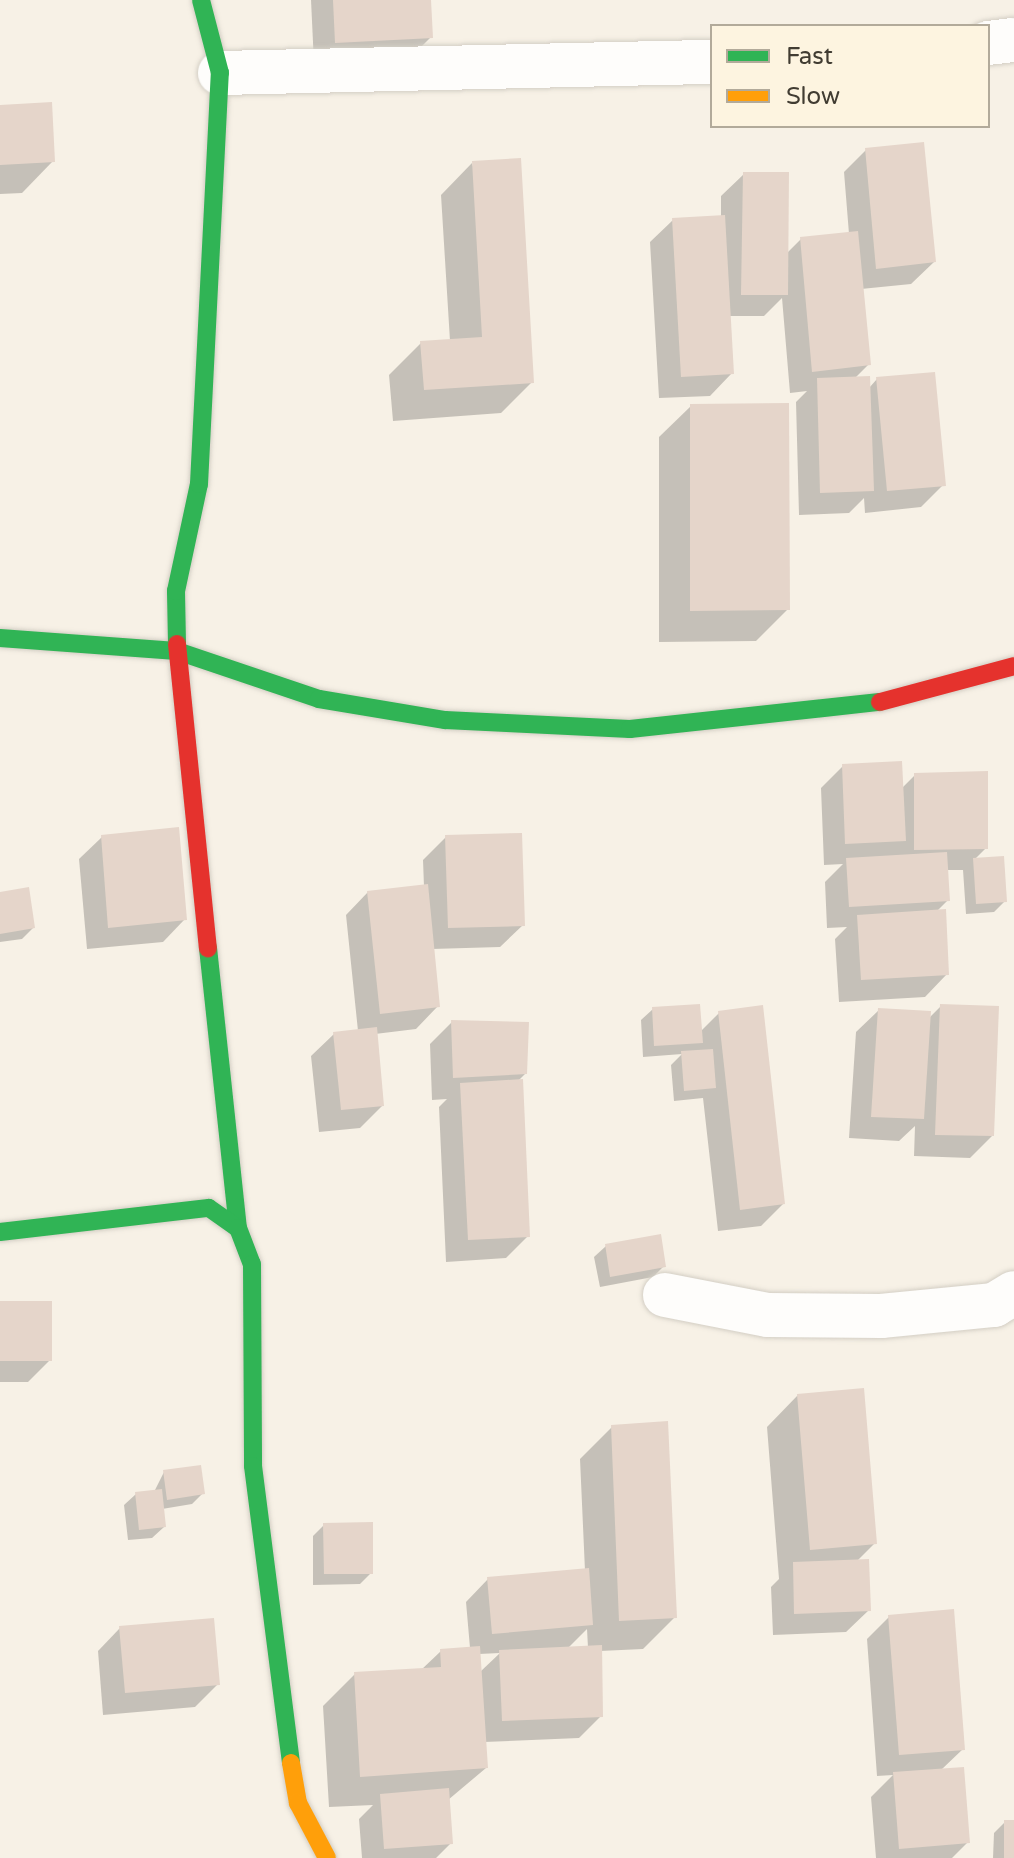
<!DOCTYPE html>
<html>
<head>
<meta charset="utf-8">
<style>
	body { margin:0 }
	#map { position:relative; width:1014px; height:1858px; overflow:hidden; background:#f7f1e6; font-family:"Varela Round",sans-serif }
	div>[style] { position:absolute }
	.shadow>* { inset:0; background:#0003 }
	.building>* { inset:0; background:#e5d5ca }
	.roads { filter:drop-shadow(0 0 2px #d3cec4) drop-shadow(0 0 2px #d3cec4) }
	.street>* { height:44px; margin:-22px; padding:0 22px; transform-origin:22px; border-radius:22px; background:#fefdfb }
	.fast>* { height:18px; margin:-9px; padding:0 9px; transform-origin:9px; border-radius:9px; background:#30b455 }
	.slow>* { height:18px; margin:-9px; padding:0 9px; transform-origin:9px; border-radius:9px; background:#ff9f0a }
	.jam>* { height:18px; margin:-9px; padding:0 9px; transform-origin:9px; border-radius:9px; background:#e5322d }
	span { translate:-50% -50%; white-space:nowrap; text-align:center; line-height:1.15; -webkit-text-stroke:6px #fdf4e0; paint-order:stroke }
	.legend { position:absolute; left:710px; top:24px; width:280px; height:104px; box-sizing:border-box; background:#fdf4e0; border:2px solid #b2aa9a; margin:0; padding:10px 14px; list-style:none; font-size:24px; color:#413c32 }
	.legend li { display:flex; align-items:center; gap:16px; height:40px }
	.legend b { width:40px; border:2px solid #b2aa9a }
</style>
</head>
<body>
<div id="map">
	<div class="shadow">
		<div style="clip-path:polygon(311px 0,429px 0,431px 37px,409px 59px,314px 64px)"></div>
		<div style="clip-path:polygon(0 107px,53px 161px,22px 193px,0 194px)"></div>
		<div style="clip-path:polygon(866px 150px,934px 262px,911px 284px,861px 289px,868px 365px,855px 378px,869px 388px,877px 379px,943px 485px,921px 507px,865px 513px,864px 498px,849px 513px,799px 515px,796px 402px,807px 391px,790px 393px,782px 298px,764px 316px,729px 316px,732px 373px,710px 396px,659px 398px,650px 242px,673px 220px,721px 217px,721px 196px,744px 174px,787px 253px,801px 239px,849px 234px,844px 172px)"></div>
		<div style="clip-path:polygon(472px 163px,532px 382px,501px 413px,393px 421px,389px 375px,421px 343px,450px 341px,441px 195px)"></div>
		<div style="clip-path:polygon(691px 406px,788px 609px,756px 641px,659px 642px,659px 437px)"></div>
		<div style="clip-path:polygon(843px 766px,902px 788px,915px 775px,986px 848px,974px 860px,1005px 901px,994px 912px,966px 914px,963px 870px,946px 870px,948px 900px,936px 912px,947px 974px,925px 997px,839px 1002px,835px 939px,847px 927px,827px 928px,825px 882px,843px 864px,824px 865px,821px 788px)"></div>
		<div style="clip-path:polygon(102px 837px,185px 919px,163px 942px,87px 949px,79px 859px)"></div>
		<div style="clip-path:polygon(446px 837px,523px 925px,500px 947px,432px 949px,438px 1006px,416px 1029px,375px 1034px,382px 1106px,360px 1128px,319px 1132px,311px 1056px,334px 1034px,358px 1031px,346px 915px,368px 892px,424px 887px,423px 860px)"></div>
		<div style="clip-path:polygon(0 894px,33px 928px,22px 939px,0 942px)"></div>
		<div style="clip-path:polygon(941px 1006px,992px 1136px,970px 1158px,914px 1156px,915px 1126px,899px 1141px,849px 1138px,856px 1032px,879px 1010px,928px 1019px)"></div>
		<div style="clip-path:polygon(653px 1009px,700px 1032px,719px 1013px,783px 1204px,761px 1226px,718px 1231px,703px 1098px,674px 1101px,671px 1065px,682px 1054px,643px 1057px,641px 1020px)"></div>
		<div style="clip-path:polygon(452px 1022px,525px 1074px,517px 1082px,528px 1236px,506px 1258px,446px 1262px,439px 1107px,447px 1099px,432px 1100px,430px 1044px)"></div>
		<div style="clip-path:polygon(606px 1246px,664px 1266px,653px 1277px,600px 1287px,594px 1257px)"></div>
		<div style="clip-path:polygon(0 1303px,50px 1360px,28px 1382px,0 1382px)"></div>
		<div style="clip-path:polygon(798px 1395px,875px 1543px,856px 1562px,869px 1610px,846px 1632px,773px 1635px,771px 1587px,779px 1579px,767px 1427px)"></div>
		<div style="clip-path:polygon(evenodd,612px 1427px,675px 1617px,643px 1649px,600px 1651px,601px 1716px,579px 1738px,484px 1742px,486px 1768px,448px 1800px,451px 1843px,436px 1858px,362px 1858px,359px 1819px,373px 1805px,329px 1807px,323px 1706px,355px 1674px,421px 1670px,441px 1651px,470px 1648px,466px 1602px,488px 1579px,585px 1571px,580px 1459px,612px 1427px,587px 1629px,588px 1648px,567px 1649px,587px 1629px,612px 1427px,500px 1653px,480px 1672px,479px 1654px,500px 1653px)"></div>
		<div style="clip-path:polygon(164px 1472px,203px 1493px,192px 1504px,162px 1509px,164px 1527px,152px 1538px,128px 1540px,124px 1505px,136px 1494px,154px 1492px)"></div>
		<div style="clip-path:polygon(324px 1525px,371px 1573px,360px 1584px,313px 1585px,313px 1536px)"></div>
		<div style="clip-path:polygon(889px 1617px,963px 1749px,941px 1770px,968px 1842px,952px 1858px,876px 1858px,871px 1797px,893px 1775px,877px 1776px,867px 1639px)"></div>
		<div style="clip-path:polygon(120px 1628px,218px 1684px,195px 1707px,103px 1715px,98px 1651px)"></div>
		<div style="clip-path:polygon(1005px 1822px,1014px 1822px,1014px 1858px,993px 1858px,994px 1833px)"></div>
	</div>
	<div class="building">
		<div style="clip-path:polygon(333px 0,431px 0,433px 38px,335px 43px)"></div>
		<div style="clip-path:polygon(52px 102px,55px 162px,0 165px,0 105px)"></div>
		<div style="clip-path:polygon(924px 142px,936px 262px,876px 269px,865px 148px)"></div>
		<div style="clip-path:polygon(521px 158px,534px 383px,424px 390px,420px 341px,482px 337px,472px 161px)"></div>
		<div style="clip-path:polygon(743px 172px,789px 172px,788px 295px,741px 295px)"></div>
		<div style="clip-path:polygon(725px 215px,734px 374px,681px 377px,672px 218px)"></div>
		<div style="clip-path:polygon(858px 231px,871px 365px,812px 372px,800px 237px)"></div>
		<div style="clip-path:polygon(935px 372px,946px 486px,887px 491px,876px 377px)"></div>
		<div style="clip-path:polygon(870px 376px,874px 491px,820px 493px,817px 378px)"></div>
		<div style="clip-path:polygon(789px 403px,790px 610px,690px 611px,690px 404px)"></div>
		<div style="clip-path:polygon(902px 761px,906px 841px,845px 844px,842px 764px)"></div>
		<div style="clip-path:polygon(988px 771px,988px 849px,914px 850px,914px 773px)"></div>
		<div style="clip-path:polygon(179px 827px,187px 920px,108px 928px,101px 835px)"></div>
		<div style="clip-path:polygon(522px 833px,525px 926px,448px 928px,445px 835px)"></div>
		<div style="clip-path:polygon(947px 852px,950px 901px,849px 907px,846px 858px)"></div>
		<div style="clip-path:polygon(1004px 856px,1007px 902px,976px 904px,973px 858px)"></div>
		<div style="clip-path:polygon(428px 884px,440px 1007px,380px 1014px,367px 891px)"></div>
		<div style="clip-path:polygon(29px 887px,35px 928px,0 934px,0 892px)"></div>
		<div style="clip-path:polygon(946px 909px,949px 975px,861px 980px,857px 915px)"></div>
		<div style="clip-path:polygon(700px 1004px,703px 1043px,654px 1046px,652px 1007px)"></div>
		<div style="clip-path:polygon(940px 1004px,999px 1006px,994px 1136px,935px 1135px)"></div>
		<div style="clip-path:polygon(763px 1005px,785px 1204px,740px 1210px,718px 1011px)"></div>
		<div style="clip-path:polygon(878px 1008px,931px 1011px,924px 1119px,871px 1117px)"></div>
		<div style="clip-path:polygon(451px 1020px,529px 1022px,527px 1074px,453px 1078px)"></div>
		<div style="clip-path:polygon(377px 1027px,384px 1106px,341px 1110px,333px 1032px)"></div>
		<div style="clip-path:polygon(713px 1049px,716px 1088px,684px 1091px,681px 1051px)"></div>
		<div style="clip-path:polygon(523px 1079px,530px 1237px,468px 1240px,460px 1083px)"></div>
		<div style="clip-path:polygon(661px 1234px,666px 1267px,610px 1277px,605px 1244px)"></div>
		<div style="clip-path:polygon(0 1301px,52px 1301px,52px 1361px,0 1361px)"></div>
		<div style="clip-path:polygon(864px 1388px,877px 1544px,810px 1550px,797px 1394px)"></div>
		<div style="clip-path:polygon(668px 1421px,677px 1618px,619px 1621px,611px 1425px)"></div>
		<div style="clip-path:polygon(201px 1465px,205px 1494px,167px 1500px,163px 1470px)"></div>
		<div style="clip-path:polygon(162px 1489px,166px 1527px,139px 1530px,135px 1492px)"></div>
		<div style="clip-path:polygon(373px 1522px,373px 1574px,324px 1574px,323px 1523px)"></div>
		<div style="clip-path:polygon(869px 1559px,871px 1611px,794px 1614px,793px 1562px)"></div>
		<div style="clip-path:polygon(589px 1568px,593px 1625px,492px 1634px,487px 1577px)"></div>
		<div style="clip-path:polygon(954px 1609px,965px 1750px,899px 1755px,888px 1615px)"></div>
		<div style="clip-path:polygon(214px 1618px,220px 1685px,125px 1693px,119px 1626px)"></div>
		<div style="clip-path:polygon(602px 1645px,603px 1717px,502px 1721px,499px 1650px)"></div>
		<div style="clip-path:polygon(480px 1646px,488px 1768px,360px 1777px,354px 1672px,441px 1667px,440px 1649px)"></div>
		<div style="clip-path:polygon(964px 1767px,970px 1843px,899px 1849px,893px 1772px)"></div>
		<div style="clip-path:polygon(449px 1788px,453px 1844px,384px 1849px,380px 1794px)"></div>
		<div style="clip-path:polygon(1004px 1820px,1014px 1820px,1014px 1858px,1004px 1858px)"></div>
	</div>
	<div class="roads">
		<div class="street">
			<div style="left:988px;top:43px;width:26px;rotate:-7deg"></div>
			<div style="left:220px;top:73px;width:492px;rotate:-1.3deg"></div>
			<div style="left:665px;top:1295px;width:105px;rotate:11deg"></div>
			<div style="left:768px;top:1315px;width:113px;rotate:0.5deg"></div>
			<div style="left:881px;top:1316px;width:114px;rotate:-5.6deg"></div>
			<div style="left:994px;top:1305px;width:23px;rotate:-31deg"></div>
		</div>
		<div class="fast">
			<div style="left:0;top:638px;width:177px;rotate:4.2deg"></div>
			<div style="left:177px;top:651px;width:150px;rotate:18.7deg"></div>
			<div style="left:319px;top:699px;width:128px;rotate:9.5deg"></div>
			<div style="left:445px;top:720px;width:185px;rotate:2.8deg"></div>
			<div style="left:630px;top:729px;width:251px;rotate:-6.2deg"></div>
			<div style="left:177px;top:644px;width:53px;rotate:-91.1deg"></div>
			<div style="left:176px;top:591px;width:109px;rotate:-77.9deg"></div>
			<div style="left:199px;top:484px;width:412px;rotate:-87.1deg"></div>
			<div style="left:220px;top:73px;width:75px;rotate:-104.6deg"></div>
			<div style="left:208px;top:948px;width:282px;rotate:83.9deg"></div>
			<div style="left:0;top:1232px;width:210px;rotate:-6.6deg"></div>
			<div style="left:209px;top:1208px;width:35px;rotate:35deg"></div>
			<div style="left:238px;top:1228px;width:39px;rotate:69deg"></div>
			<div style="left:252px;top:1264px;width:202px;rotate:89.7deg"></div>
			<div style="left:253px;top:1466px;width:299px;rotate:82.7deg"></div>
		</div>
		<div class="slow">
			<div style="left:291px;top:1763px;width:41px;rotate:80.1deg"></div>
			<div style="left:298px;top:1803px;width:62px;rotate:62.2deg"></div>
		</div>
		<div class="jam">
			<div style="left:177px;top:644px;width:306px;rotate:84.2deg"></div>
			<div style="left:880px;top:702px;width:139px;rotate:-15deg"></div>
		</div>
	</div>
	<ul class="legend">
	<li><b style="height:10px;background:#30b455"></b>Fast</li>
	<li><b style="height:10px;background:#ff9f0a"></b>Slow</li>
	</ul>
</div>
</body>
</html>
